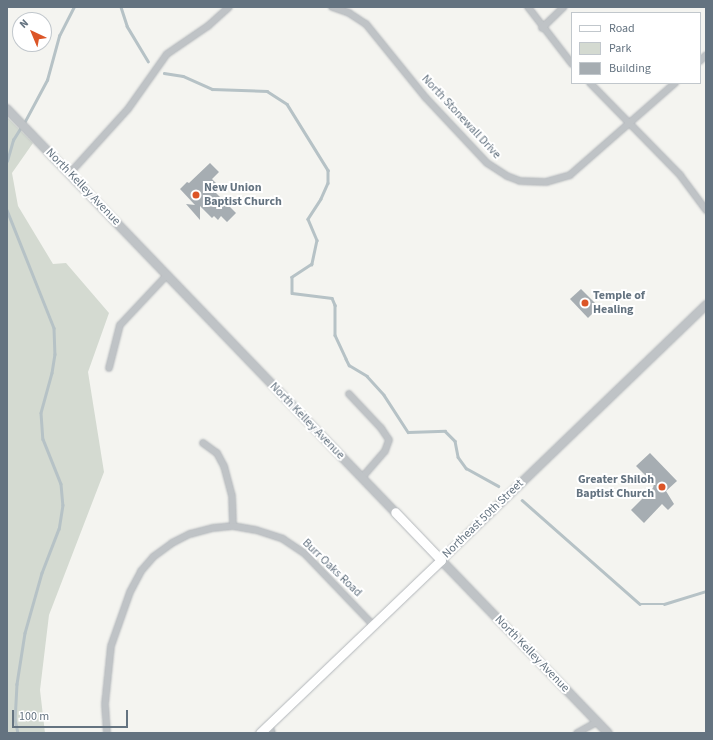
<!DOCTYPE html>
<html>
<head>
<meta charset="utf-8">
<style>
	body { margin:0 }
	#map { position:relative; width:713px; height:740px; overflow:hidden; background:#f4f4f0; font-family:"Source Sans 3",sans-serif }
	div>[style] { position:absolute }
	.green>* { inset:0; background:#d4dad1 }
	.stream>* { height:2.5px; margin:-1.25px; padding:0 1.25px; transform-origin:1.25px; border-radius:1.25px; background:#b6c2c6 }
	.building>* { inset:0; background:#a6adb2 }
	.roads { filter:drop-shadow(0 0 1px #b2b6ba) drop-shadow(0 0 1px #b2b6ba) }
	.minor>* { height:6px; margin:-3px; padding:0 3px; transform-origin:3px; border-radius:3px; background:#bfc3c6 }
	.tertiary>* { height:8px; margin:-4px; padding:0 4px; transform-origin:4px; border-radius:4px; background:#bfc3c6 }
	.secondary>* { height:9px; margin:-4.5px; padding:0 4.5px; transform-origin:4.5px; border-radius:4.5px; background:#fff }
	.dots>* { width:11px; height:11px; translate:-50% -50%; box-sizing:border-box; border:2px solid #fff; border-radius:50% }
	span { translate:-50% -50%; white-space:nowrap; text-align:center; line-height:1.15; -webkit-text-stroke:4px #fff; paint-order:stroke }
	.street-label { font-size:12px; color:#647380 }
	.poi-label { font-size:12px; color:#647380; font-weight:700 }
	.left { translate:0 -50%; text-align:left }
	.right { translate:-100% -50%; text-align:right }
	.frame { position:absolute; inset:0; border:8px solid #647380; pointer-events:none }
	.legend { position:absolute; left:571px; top:12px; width:130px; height:72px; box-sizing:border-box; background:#fff; border:1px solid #c1c7cc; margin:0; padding:5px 7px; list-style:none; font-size:12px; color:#647380 }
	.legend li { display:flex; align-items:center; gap:8px; height:20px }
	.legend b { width:20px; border:1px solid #c1c7cc }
	.north { position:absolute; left:12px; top:12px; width:40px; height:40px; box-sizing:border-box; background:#fff; border:1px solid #c1c7cc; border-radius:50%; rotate:316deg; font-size:11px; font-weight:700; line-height:16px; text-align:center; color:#647380 }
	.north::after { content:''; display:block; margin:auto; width:14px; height:18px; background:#dc5527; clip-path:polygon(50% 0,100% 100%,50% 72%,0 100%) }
	.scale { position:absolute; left:12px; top:710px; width:116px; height:18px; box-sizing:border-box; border:2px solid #647380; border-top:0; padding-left:5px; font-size:12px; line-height:14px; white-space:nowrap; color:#647380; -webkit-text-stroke:3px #fff; paint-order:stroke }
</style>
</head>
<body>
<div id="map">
	<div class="green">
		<div style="clip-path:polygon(7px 117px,33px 143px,12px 173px,18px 206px,53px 264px,66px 263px,109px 313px,88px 372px,104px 472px,49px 615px,40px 690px,45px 733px,7px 733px)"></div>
	</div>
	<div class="stream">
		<div style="left:121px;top:7px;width:20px;rotate:72deg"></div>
		<div style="left:127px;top:26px;width:41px;rotate:59deg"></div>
		<div style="left:164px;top:73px;width:19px;rotate:9deg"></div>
		<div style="left:183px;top:76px;width:32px;rotate:24deg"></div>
		<div style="left:212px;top:89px;width:55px;rotate:2.1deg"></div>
		<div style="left:267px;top:91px;width:24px;rotate:33deg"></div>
		<div style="left:287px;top:104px;width:78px;rotate:58.2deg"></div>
		<div style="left:328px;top:170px;width:13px;rotate:90deg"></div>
		<div style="left:328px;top:183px;width:17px;rotate:114deg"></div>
		<div style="left:321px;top:199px;width:24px;rotate:123deg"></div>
		<div style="left:308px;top:219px;width:23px;rotate:67deg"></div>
		<div style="left:317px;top:240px;width:25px;rotate:102deg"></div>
		<div style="left:312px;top:264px;width:24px;rotate:147deg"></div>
		<div style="left:292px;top:277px;width:16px;rotate:90deg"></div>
		<div style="left:292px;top:293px;width:40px;rotate:7.1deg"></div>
		<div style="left:332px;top:298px;width:8px;rotate:67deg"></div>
		<div style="left:335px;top:305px;width:30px;rotate:90deg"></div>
		<div style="left:335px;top:335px;width:26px;rotate:65deg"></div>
		<div style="left:346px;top:359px;width:7px;rotate:63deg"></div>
		<div style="left:349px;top:365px;width:21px;rotate:31deg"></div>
		<div style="left:367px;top:376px;width:25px;rotate:48deg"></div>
		<div style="left:384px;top:395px;width:44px;rotate:57deg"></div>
		<div style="left:408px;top:432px;width:37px;rotate:-2deg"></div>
		<div style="left:445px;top:431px;width:14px;rotate:45deg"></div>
		<div style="left:455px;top:441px;width:16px;rotate:79deg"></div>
		<div style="left:458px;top:457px;width:14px;rotate:54deg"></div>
		<div style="left:466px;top:468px;width:37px;rotate:29deg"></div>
		<div style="left:24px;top:123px;width:49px;rotate:-61.9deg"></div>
		<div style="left:47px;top:80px;width:46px;rotate:-74.7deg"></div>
		<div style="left:59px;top:36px;width:33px;rotate:-63deg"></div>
		<div style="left:7px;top:161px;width:22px;rotate:-74deg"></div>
		<div style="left:13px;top:140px;width:15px;rotate:-58deg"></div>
		<div style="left:7px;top:210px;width:127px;rotate:68.3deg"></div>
		<div style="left:54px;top:328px;width:26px;rotate:88deg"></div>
		<div style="left:55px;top:354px;width:19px;rotate:99deg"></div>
		<div style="left:52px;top:373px;width:41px;rotate:105.4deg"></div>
		<div style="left:41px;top:413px;width:26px;rotate:86deg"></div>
		<div style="left:43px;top:439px;width:48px;rotate:68.2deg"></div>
		<div style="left:61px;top:484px;width:21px;rotate:85deg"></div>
		<div style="left:63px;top:505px;width:24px;rotate:99deg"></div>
		<div style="left:59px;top:529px;width:47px;rotate:111.1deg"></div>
		<div style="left:42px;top:573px;width:62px;rotate:105.8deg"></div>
		<div style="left:25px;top:633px;width:52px;rotate:98.9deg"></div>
		<div style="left:17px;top:684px;width:35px;rotate:93deg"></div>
		<div style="left:15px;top:719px;width:14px;rotate:78deg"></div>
		<div style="left:522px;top:500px;width:157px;rotate:41.4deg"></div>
		<div style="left:640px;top:604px;width:24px"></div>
		<div style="left:664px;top:604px;width:44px;rotate:-17.2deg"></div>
	</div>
	<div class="building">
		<div style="clip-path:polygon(210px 163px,219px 172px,212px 179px,217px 184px,212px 189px,236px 213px,227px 222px,221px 216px,218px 220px,214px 216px,212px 218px,200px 206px,200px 220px,186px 204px,195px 205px,180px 189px,187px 182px,189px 183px)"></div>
		<div style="clip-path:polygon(581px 289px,599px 307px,588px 318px,570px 299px)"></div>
		<div style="clip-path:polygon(650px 453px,677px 481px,666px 491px,674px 504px,668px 510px,662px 504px,644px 523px,631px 510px,653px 488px,654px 484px,636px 466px)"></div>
	</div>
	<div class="roads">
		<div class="minor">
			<div style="left:332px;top:7px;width:18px;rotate:19deg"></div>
			<div style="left:349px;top:13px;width:20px;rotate:33deg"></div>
			<div style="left:366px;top:24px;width:95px;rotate:51deg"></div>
			<div style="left:426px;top:98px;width:89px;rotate:46.8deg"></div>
			<div style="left:487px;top:163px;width:24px;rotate:33deg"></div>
			<div style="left:507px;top:176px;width:14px;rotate:21deg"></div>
			<div style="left:520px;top:181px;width:26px;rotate:2deg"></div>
			<div style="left:546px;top:182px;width:25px;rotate:-16deg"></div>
			<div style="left:570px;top:175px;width:140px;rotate:-41.2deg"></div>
			<div style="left:528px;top:7px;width:72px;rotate:52.3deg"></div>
			<div style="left:542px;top:28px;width:30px;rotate:-44deg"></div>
			<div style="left:700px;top:61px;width:8px;rotate:-45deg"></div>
			<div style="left:590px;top:83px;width:129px;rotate:45.6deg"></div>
			<div style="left:680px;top:175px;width:44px;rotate:53.4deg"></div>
			<div style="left:70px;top:173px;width:86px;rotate:-47.8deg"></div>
			<div style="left:128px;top:109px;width:67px;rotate:-54.7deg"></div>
			<div style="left:167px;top:54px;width:50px;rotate:-34.3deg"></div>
			<div style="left:208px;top:26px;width:28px;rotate:-42deg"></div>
			<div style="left:109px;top:368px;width:44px;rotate:-75.7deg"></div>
			<div style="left:120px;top:325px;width:69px;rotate:-46.8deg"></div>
			<div style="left:349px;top:394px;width:47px;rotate:46.7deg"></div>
			<div style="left:381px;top:428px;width:14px;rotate:56deg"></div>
			<div style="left:389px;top:440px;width:12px;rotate:110deg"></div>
			<div style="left:385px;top:451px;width:35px;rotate:131deg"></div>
			<div style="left:203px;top:443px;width:17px;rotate:36deg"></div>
			<div style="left:217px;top:453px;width:15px;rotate:62deg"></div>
			<div style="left:224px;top:466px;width:31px;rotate:75deg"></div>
			<div style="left:232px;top:496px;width:30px;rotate:88deg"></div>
			<div style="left:269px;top:724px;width:9px;rotate:72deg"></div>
			<div style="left:107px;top:733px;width:29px;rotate:-94deg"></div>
			<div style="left:105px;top:704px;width:58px;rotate:-84.1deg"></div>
			<div style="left:111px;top:646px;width:57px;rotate:-70.6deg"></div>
			<div style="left:130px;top:592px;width:24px;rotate:-62deg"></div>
			<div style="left:141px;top:571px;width:18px;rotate:-49deg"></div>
			<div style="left:153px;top:557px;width:24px;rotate:-36deg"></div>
			<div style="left:172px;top:543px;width:20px;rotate:-27deg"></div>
			<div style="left:190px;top:534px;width:24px;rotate:-15deg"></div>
			<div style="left:213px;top:528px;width:20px;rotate:-6deg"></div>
			<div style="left:233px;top:526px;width:23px;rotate:10deg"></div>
			<div style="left:256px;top:530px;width:28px;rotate:18deg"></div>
			<div style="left:283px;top:539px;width:27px;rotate:34deg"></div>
			<div style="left:305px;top:554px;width:98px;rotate:46.2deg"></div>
			<div style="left:577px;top:733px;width:23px;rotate:-29deg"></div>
		</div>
		<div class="tertiary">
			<div style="left:7px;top:109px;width:559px;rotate:46.09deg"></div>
			<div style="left:608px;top:733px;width:240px;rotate:-134deg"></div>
			<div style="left:441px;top:560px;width:368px;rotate:-43.9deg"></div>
		</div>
		<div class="secondary">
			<div style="left:260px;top:733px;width:250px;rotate:-43.7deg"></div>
			<div style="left:441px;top:560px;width:66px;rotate:-133.8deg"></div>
		</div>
	</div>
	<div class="dots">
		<div style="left:196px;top:195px;background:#dc5527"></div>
		<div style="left:585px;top:303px;background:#dc5527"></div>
		<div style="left:662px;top:487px;background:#dc5527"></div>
	</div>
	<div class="street-label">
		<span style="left:461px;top:117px;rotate:47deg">North Stonewall Drive</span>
		<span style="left:83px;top:187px;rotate:46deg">North Kelley Avenue</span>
		<span style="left:307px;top:421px;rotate:46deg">North Kelley Avenue</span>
		<span style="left:483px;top:519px;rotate:-44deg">Northeast 50th Street</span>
		<span style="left:332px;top:568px;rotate:44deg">Burr Oaks Road</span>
		<span style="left:532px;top:654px;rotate:46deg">North Kelley Avenue</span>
	</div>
	<div class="poi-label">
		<span class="left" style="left:204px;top:195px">New Union<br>Baptist Church</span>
		<span class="left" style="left:593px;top:303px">Temple of<br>Healing</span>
		<span class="right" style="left:654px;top:487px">Greater Shiloh<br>Baptist Church</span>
	</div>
	<div class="frame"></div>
	<ul class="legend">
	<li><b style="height:5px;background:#fff"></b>Road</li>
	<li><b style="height:11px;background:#d4dad1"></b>Park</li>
	<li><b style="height:11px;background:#a6adb2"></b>Building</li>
	</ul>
	<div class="north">N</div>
	<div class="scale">100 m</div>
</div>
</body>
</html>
